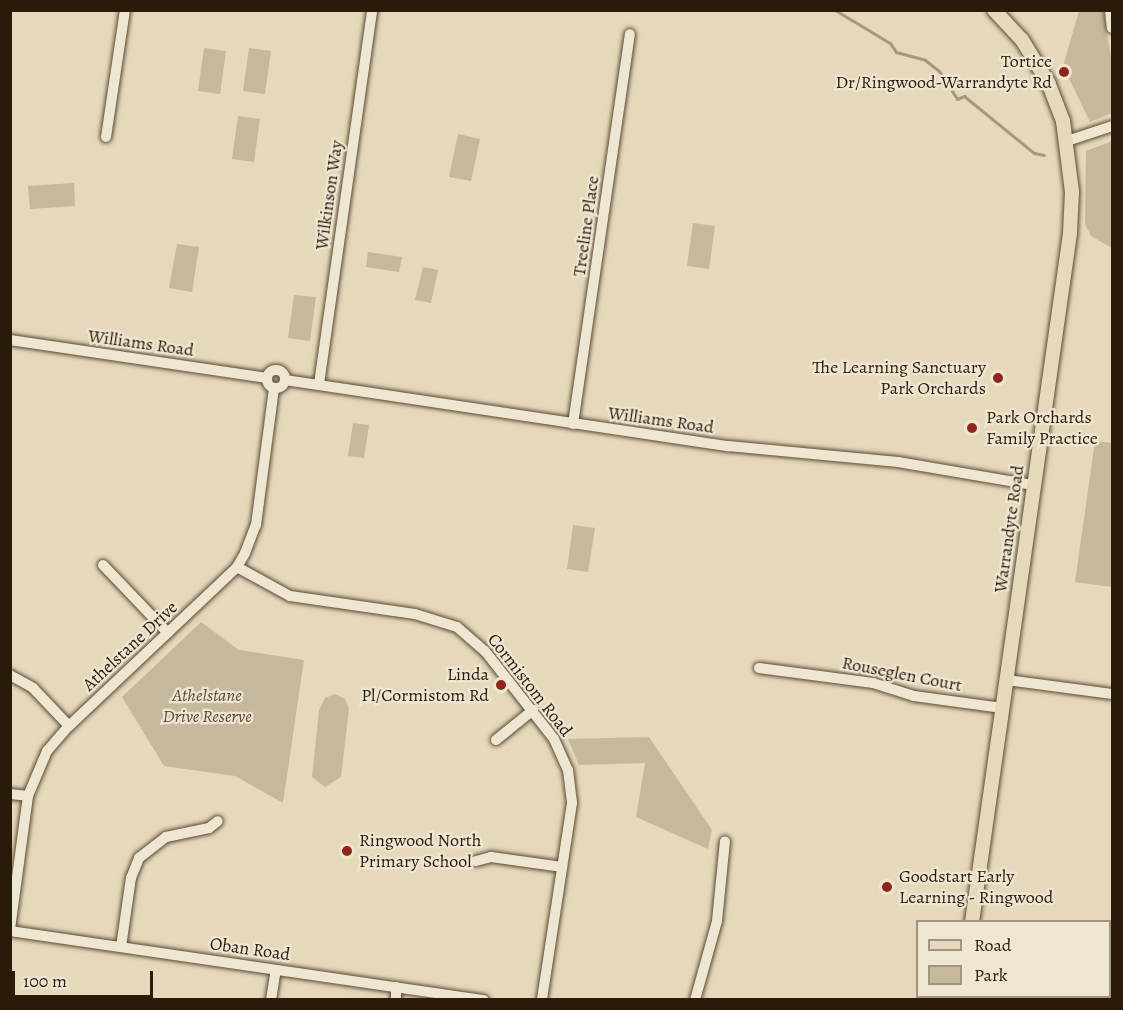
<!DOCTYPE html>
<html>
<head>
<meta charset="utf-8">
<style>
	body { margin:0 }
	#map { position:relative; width:1123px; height:1010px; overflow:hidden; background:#e6d8ba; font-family:Alegreya,serif }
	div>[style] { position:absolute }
	.green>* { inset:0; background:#c6b89c }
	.stream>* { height:3px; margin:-1.5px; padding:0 1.5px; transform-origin:1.5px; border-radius:1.5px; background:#a6977e }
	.roads { filter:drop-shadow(0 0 2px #594a36) drop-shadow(0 0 2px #594a36) }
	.minor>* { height:10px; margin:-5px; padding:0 5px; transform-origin:5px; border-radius:5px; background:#efe6d2 }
	.minor>.ring { margin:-5px; padding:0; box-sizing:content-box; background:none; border:10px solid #efe6d2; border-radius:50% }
	.major>* { height:14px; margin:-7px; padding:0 7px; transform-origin:7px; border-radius:7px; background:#e6d8ba }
	.dots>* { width:16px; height:16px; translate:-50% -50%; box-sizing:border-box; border:3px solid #efe6d2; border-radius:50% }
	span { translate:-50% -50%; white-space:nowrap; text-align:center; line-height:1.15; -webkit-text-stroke:4.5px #efe6d2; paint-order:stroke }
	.poi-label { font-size:18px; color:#2a1a0a }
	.right { translate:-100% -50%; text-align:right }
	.left { translate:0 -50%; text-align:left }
	.street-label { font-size:18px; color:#2a1a0a }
	.park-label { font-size:18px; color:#594936; font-style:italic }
	.frame { position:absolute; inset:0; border:12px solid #2a1a0a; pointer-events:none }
	.legend { position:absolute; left:916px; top:920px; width:195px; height:78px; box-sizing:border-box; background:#efe6d2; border:2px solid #a09482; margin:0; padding:8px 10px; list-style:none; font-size:18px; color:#2a1a0a }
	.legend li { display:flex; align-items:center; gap:12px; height:30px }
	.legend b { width:30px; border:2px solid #a09482 }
	.scale { position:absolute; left:12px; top:971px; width:141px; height:27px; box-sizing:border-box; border:3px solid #2a1a0a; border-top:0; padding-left:8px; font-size:18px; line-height:21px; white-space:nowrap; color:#2a1a0a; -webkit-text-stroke:4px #efe6d2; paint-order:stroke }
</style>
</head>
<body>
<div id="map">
	<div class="green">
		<div style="clip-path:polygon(1079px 11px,1103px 11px,1112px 62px,1112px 113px,1090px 122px,1063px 66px)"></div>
		<div style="clip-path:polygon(204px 48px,226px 51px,220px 94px,198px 91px)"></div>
		<div style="clip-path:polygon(249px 48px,271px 51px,265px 94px,243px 91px)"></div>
		<div style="clip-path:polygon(238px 116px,260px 119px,254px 162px,232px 159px)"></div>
		<div style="clip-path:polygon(458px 134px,480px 139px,471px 181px,449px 177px)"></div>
		<div style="clip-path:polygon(1112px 141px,1112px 248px,1091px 236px,1085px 224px,1086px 151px)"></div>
		<div style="clip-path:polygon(74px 183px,75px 206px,30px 209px,28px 186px)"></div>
		<div style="clip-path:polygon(693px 223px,715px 226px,709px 269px,687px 266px)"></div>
		<div style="clip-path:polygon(177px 244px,199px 247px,192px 292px,169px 288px)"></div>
		<div style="clip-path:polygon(368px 252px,402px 257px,399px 272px,366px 267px)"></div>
		<div style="clip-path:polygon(423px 267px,438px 270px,431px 303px,415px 300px)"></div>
		<div style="clip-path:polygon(294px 295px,316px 297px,310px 341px,288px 338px)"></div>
		<div style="clip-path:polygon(353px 423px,369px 425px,364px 458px,348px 456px)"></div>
		<div style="clip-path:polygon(1095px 441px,1112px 443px,1112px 587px,1075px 582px)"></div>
		<div style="clip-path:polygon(573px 525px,595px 528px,588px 572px,567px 569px)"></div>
		<div style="clip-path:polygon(201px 622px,239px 650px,304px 660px,283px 803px,235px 776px,164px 766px,122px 697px)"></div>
		<div style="clip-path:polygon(335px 694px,345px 699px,349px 709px,341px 777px,325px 787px,312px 777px,319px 710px,325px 698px)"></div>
		<div style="clip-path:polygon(649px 737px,712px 830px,708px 849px,636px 817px,645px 763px,579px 765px,568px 739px)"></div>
	</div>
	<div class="stream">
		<div style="left:835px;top:10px;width:64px;rotate:31deg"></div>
		<div style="left:890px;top:43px;width:11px;rotate:56deg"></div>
		<div style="left:896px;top:52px;width:30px;rotate:15deg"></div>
		<div style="left:925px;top:60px;width:18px;rotate:38deg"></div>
		<div style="left:939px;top:71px;width:33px;rotate:57deg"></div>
		<div style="left:957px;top:99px;width:8px;rotate:-23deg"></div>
		<div style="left:964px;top:96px;width:90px;rotate:39.2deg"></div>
		<div style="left:1034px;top:153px;width:10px;rotate:11deg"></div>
	</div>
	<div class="roads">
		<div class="minor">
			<div style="left:1110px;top:10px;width:18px;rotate:84deg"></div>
			<div style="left:106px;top:137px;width:128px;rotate:-81.5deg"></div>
			<div style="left:1067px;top:141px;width:47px;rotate:-18.4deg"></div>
			<div style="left:10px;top:340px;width:260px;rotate:8.4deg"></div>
			<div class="ring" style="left:267px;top:370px;width:8px;height:8px"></div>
			<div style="left:285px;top:380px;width:448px;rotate:8.5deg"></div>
			<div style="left:728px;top:446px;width:171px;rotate:5.4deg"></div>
			<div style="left:898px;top:462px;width:136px;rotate:9.7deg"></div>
			<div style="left:319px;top:384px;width:378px;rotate:-81.9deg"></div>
			<div style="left:573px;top:424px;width:394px;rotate:-81.7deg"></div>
			<div style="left:103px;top:565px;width:94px;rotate:46.3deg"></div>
			<div style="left:237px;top:567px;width:60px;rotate:28.7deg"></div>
			<div style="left:290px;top:596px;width:126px;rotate:8.2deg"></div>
			<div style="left:415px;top:614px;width:44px;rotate:17.2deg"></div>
			<div style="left:457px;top:627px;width:37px;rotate:41deg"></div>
			<div style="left:485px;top:651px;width:112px;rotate:51.9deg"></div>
			<div style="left:554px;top:739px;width:34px;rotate:66deg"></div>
			<div style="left:568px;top:770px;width:33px;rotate:83deg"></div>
			<div style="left:572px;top:803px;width:199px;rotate:98.7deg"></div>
			<div style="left:759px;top:668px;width:115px;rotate:7.5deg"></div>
			<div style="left:873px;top:683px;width:43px;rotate:17.6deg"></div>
			<div style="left:914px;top:696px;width:89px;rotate:7.8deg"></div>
			<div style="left:10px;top:675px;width:26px;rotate:29deg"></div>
			<div style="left:33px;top:688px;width:52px;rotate:46.5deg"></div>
			<div style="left:1007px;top:680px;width:106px;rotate:7.6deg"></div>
			<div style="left:496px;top:740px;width:48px;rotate:-39deg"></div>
			<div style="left:10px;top:794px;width:18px;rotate:6deg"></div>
			<div style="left:476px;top:861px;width:16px;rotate:-15deg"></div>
			<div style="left:491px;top:857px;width:72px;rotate:8deg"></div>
			<div style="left:10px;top:929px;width:134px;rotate:-82.3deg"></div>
			<div style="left:28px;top:796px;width:49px;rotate:-67.1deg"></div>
			<div style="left:47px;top:751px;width:33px;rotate:-49deg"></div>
			<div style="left:69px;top:726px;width:231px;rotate:-43.4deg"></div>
			<div style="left:237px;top:567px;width:16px;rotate:-60deg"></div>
			<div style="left:245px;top:553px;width:30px;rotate:-69deg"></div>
			<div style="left:256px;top:525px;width:138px;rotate:-82.5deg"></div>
			<div style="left:10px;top:931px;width:479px;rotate:8.3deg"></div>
			<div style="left:121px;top:947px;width:70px;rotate:-81.8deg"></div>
			<div style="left:131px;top:878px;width:22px;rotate:-68deg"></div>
			<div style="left:139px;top:858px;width:34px;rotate:-38deg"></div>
			<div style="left:166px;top:837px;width:44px;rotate:-11.8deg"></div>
			<div style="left:209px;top:828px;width:11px;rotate:-38deg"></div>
			<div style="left:271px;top:1000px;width:30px;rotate:-81deg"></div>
			<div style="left:396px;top:1000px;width:13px;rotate:-90deg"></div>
			<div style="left:695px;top:1000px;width:82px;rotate:-74.4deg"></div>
			<div style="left:717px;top:921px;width:80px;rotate:-84.3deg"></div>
		</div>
		<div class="major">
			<div style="left:972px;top:922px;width:696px;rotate:-81.9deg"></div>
			<div style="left:1070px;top:233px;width:41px;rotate:-87.2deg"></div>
			<div style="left:1072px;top:192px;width:72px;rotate:-97.2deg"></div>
			<div style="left:1063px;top:121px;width:40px;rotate:-111deg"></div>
			<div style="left:1049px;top:84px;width:52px;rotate:-121.5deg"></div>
			<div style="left:1022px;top:40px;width:41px;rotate:-133deg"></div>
			<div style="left:959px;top:1000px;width:4px;rotate:-63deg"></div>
		</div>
	</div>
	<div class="dots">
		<div style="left:1064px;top:72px;background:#8f2418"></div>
		<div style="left:998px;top:378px;background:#8f2418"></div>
		<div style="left:972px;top:428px;background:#8f2418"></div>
		<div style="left:501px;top:685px;background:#8f2418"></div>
		<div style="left:347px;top:851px;background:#8f2418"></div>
		<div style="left:887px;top:887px;background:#8f2418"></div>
	</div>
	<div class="poi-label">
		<span class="right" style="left:1052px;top:72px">Tortice<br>Dr/Ringwood-Warrandyte Rd</span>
		<span class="right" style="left:986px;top:378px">The Learning Sanctuary<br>Park Orchards</span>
		<span class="left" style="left:986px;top:428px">Park Orchards<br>Family Practice</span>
		<span class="right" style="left:489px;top:685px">Linda<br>Pl/Cormistom Rd</span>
		<span class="left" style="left:359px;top:851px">Ringwood North<br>Primary School</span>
		<span class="left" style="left:899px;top:887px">Goodstart Early<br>Learning - Ringwood</span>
	</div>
	<div class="street-label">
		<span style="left:329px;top:195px;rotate:-82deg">Wilkinson Way</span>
		<span style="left:586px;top:226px;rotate:-82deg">Treeline Place</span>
		<span style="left:141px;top:343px;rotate:8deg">Williams Road</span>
		<span style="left:661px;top:420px;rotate:8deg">Williams Road</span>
		<span style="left:1009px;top:529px;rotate:-82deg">Warrandyte Road</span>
		<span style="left:130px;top:646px;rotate:-43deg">Athelstane Drive</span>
		<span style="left:902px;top:674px;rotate:11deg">Rouseglen Court</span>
		<span style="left:530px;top:685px;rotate:52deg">Cormistom Road</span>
		<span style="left:250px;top:949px;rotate:8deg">Oban Road</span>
	</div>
	<div class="park-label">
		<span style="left:207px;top:706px">Athelstane<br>Drive Reserve</span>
	</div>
	<div class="frame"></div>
	<ul class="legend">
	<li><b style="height:8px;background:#e6d8ba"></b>Road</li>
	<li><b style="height:16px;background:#c6b89c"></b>Park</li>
	</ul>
	<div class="scale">100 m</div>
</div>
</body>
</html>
